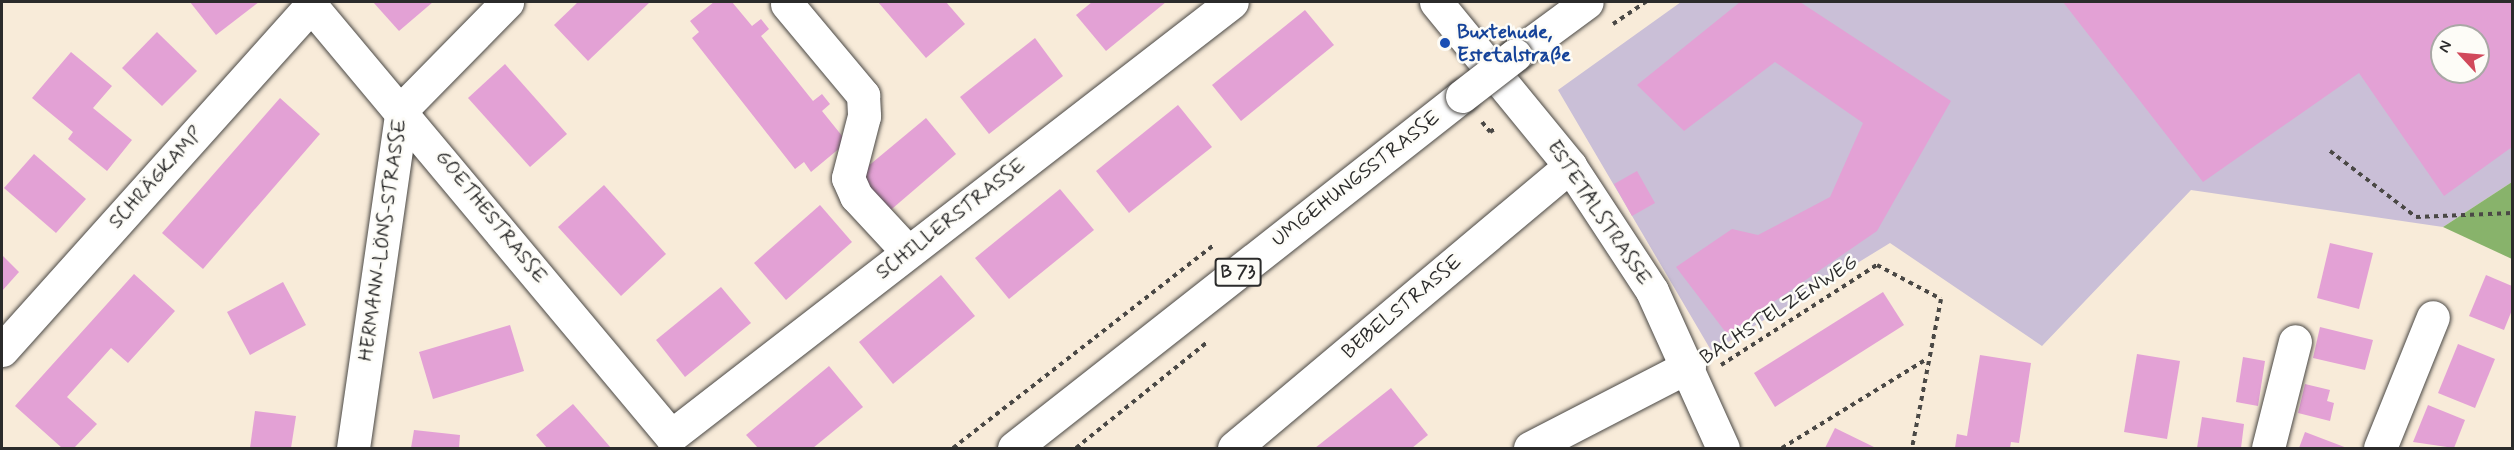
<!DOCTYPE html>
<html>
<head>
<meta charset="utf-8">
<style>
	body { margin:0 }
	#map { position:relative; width:2514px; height:450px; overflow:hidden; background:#f8ebd9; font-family:Mynerve,sans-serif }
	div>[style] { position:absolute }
	.industrial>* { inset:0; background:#cabfd7 }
	.forest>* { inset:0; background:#88b36b }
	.building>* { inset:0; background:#e3a1d5 }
	.path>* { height:4px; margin-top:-2px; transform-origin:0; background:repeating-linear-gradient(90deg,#4a4845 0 4.5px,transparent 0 9px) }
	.roads { filter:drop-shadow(0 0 2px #4a4845) drop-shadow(0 0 2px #4a4845) }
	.minor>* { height:33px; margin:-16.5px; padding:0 16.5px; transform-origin:16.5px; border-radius:16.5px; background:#fff }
	.major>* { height:33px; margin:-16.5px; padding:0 16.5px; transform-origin:16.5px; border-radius:16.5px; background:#fff }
	.bridges { filter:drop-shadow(0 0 2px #4a4845) drop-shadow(0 0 2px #4a4845) }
	.major-bridge>* { height:33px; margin:-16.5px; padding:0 16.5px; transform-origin:16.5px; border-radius:16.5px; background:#fff }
	.dots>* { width:16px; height:16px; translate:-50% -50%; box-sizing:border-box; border:3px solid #fdfcf7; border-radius:50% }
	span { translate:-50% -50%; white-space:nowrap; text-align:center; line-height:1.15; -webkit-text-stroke:5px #fdfcf7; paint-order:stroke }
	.shield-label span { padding:2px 4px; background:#fdfcf7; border:2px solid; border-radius:4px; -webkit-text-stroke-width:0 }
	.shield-label { font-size:18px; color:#2b2b2b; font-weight:700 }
	.transit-label { font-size:20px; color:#164399; font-weight:700 }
	.left { translate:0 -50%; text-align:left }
	.street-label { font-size:20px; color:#2b2b2b }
	.frame { position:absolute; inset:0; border:3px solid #2b2b2b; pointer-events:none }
	.north { position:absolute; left:2430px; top:24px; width:60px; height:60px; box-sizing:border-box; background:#fdfcf7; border:2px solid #a9a8a5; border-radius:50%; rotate:296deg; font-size:16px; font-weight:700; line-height:24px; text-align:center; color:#2b2b2b }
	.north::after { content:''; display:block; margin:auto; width:21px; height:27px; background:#d1495b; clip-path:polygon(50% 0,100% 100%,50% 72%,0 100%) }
</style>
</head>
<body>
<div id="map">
	<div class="industrial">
		<div style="clip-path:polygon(evenodd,1681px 2px,2512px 2px,2512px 182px,2443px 227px,2191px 190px,2042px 346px,1890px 243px,1712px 352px,1558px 90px,1681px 2px,2442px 36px,2478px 36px,2478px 72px,2442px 72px,2442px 36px)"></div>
	</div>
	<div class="forest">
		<div style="clip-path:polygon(2512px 182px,2512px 259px,2443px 227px)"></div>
	</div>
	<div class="building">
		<div style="clip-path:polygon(190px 2px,259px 2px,216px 35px)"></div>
		<div style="clip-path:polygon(373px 2px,433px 2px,399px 31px)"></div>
		<div style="clip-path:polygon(578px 2px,650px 2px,588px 61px,554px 25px)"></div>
		<div style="clip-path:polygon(714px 2px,732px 2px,752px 26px,761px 19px,769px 29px,761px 36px,813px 101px,822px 94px,830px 104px,822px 111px,847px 142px,811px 172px,804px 162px,795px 169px,692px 38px,699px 32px,690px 21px)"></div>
		<div style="clip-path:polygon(878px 2px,946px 2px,965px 24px,926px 58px)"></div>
		<div style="clip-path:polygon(1092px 2px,1166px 2px,1106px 51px,1076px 15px)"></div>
		<div style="clip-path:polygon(1740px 2px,1800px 2px,1951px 101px,1877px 231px,1727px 334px,1676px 267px,1732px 229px,1758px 235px,1830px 197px,1863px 123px,1775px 62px,1684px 131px,1637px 85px)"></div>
		<div style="clip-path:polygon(evenodd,2063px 2px,2512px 2px,2512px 147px,2444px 196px,2359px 73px,2203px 182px,2063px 2px,2442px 36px,2478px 36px,2478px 72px,2442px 72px,2442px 36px)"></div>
		<div style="clip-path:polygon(1305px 10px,1334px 45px,1241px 121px,1212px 85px)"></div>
		<div style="clip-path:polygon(157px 32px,197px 71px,162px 106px,122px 68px)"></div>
		<div style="clip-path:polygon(1035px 38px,1063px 76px,989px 134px,960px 97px)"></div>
		<div style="clip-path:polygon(71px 52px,112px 86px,93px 108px,132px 140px,107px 171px,68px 139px,73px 132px,32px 98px)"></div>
		<div style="clip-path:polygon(505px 64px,567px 134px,530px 167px,468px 98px)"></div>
		<div style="clip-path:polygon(280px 98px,320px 134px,203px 269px,162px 233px)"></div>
		<div style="clip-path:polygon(1178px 105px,1212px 147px,1129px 213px,1096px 171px)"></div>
		<div style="clip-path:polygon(926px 118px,956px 154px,886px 214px,855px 177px)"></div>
		<div style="clip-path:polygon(34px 154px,86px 199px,56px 233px,4px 188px)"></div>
		<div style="clip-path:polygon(1637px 171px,1655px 203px,1632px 216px,1614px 184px)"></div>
		<div style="clip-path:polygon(604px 185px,666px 254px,621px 296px,558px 227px)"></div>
		<div style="clip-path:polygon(1060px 189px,1094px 230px,1009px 299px,975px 258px)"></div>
		<div style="clip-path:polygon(820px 205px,852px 242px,786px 300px,754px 263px)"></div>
		<div style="clip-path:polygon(2330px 243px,2373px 253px,2359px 309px,2317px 298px)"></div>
		<div style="clip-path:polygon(2px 255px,19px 272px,2px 291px)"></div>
		<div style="clip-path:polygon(134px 274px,175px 311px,128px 363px,111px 348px,67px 397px,97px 424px,74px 448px,62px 448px,15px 406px)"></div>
		<div style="clip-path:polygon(941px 275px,975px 316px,893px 384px,859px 342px)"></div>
		<div style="clip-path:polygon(2486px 275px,2512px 286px,2512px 310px,2504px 330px,2469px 316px)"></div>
		<div style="clip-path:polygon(283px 282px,306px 325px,250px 355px,227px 312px)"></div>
		<div style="clip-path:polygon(721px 287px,751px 323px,685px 377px,656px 340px)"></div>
		<div style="clip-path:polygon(1883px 292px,1904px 325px,1775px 407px,1754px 373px)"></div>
		<div style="clip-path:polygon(510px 325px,524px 371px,433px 399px,419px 352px)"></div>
		<div style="clip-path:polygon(2320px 327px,2373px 340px,2365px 370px,2313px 358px)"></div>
		<div style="clip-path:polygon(2458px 344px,2495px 359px,2475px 408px,2438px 393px)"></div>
		<div style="clip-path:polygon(2137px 354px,2180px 361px,2167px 439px,2124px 432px)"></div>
		<div style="clip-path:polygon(1980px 355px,2031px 363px,2019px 443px,2011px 442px,2010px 448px,1955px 448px,1957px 434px,1967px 436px)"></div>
		<div style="clip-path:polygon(2243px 357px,2265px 361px,2258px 406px,2236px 402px)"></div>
		<div style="clip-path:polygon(829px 366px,863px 407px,813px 448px,758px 448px,746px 435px)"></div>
		<div style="clip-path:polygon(2305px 384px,2330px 390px,2327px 401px,2334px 403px,2330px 421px,2298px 413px)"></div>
		<div style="clip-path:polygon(1391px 388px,1428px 435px,1412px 448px,1315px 448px)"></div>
		<div style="clip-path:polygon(573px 404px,611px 448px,547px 448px,536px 435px)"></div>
		<div style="clip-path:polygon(2428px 405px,2465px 420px,2454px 448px,2413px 442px)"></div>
		<div style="clip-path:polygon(255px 411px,296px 416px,291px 448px,250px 448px)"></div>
		<div style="clip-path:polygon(2202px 417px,2244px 424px,2241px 448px,2197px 448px)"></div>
		<div style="clip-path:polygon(1835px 428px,1876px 448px,1825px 448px)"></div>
		<div style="clip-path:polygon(414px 430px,460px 435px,459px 448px,411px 448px)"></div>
		<div style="clip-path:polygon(2305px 432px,2347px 448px,2299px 448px)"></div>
	</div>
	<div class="path">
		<div style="left:1613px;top:24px;width:40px;rotate:-34deg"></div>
		<div style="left:1482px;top:122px;width:13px;rotate:51deg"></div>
		<div style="left:1490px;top:132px;width:7px;rotate:-34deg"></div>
		<div style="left:2330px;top:151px;width:108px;rotate:37.5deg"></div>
		<div style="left:2416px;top:217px;width:96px;rotate:-2.4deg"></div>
		<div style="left:1721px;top:365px;width:185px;rotate:-32.7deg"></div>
		<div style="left:1877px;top:265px;width:72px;rotate:28deg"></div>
		<div style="left:1941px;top:299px;width:152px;rotate:101deg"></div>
		<div style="left:953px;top:448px;width:332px;rotate:-37.9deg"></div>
		<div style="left:1076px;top:448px;width:167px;rotate:-38.9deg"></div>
		<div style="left:1782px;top:448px;width:168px;rotate:-31.6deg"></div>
	</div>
	<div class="roads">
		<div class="minor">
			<div style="left:308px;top:2px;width:566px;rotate:50.09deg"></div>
			<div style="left:671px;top:436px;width:709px;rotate:-37.73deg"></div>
			<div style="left:1436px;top:2px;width:212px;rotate:50.7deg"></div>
			<div style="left:1570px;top:166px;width:149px;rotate:56.7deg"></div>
			<div style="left:1652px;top:291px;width:172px;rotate:65.7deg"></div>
			<div style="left:787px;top:4px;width:119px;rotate:50.1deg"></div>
			<div style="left:863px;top:95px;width:21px;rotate:87deg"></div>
			<div style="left:864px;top:116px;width:64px;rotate:104.5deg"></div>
			<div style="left:848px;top:178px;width:20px;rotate:66deg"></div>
			<div style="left:856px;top:196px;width:76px;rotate:47.1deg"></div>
			<div style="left:2px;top:350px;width:462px;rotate:-48.1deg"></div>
			<div style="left:353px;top:448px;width:343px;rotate:-81.8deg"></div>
			<div style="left:402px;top:109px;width:150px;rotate:-45.5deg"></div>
			<div style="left:1234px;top:448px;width:439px;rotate:-40deg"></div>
			<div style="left:1530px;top:448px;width:179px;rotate:-27.3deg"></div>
			<div style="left:2268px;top:448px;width:110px;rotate:-75.8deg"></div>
			<div style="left:2380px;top:448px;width:141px;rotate:-68deg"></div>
		</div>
		<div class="major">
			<div style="left:1515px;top:55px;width:89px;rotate:-36.4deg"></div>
			<div style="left:1014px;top:448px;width:570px;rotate:-38.16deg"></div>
		</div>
	</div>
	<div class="bridges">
		<div class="major-bridge">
			<div style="left:1462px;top:96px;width:67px;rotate:-37.7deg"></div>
		</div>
	</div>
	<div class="dots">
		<div style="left:1445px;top:43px;background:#1a4fb4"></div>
	</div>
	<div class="shield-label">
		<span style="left:1238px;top:272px">B 73</span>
	</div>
	<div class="transit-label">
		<span class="left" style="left:1457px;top:44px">Buxtehude,<br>Estetalstraße</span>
	</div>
	<div class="street-label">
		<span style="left:156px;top:178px;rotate:-48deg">SCHRÄGKAMP</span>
		<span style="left:1356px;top:179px;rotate:-38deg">UMGEHUNGSSTRASSE</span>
		<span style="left:1599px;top:213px;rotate:56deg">ESTETALSTRASSE</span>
		<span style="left:491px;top:217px;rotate:51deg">GOETHESTRASSE</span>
		<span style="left:951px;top:219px;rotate:-38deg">SCHILLERSTRASSE</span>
		<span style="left:383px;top:240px;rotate:-82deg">HERMANN-LÖNS-STRASSE</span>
		<span style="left:1402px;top:307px;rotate:-40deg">BEBELSTRASSE</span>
		<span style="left:1779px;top:310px;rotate:-33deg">BACHSTELZENWEG</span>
	</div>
	<div class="frame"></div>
	<div class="north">N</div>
</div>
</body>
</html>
